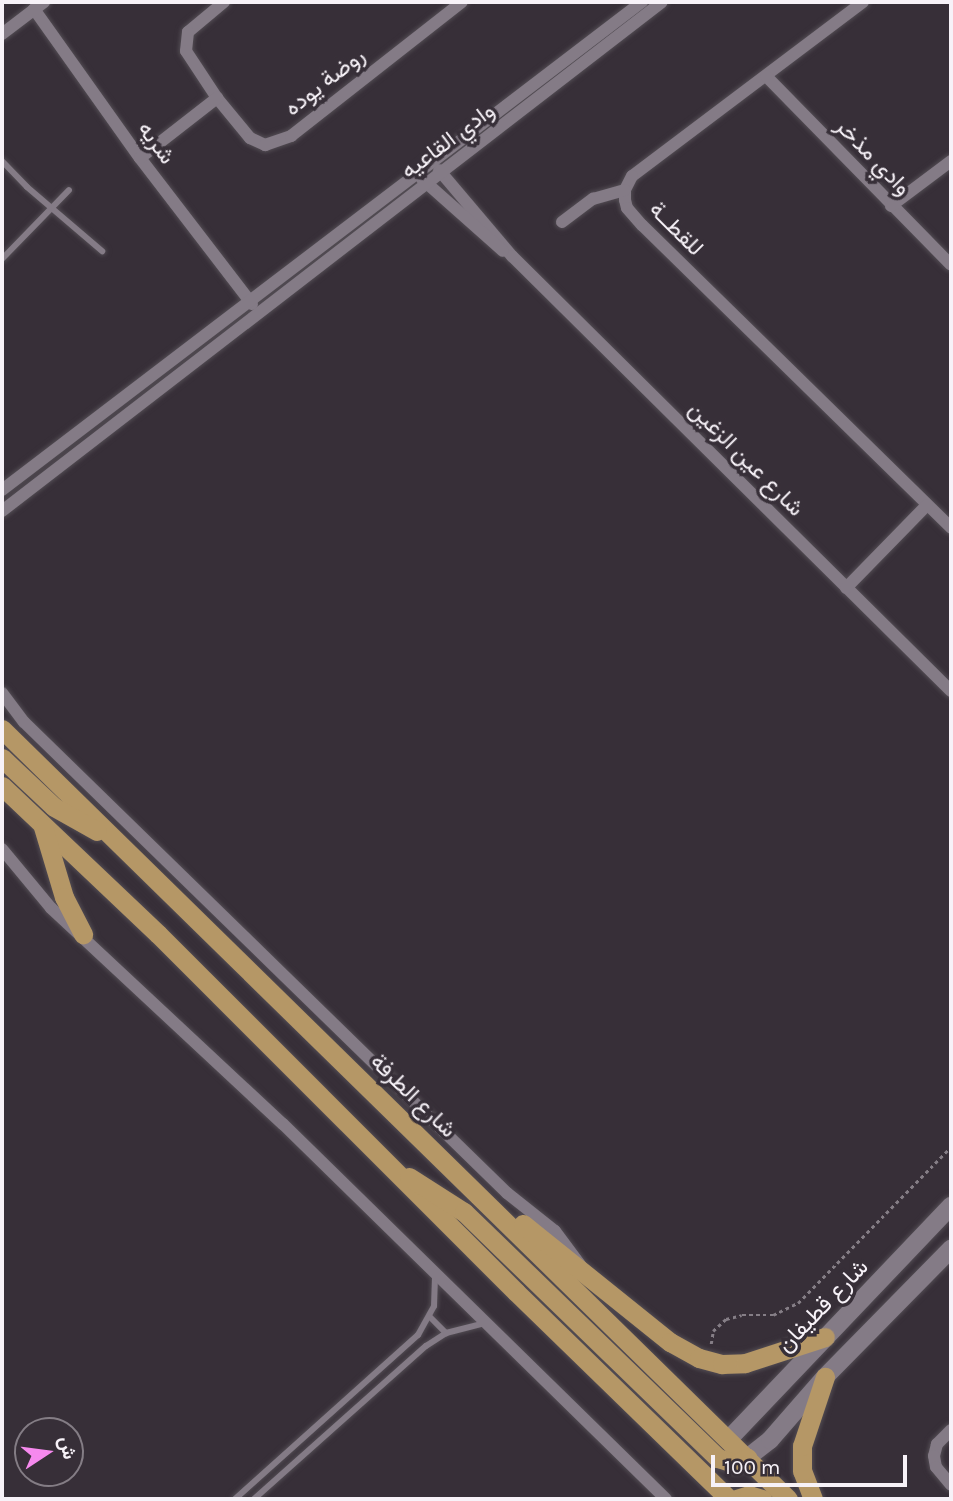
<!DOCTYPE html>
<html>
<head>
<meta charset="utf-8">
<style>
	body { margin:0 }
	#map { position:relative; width:953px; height:1501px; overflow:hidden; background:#372f38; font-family:Karla,Vazirmatn,sans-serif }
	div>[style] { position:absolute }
	.path>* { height:2.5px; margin-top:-1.25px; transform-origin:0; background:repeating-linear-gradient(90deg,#857e86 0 3.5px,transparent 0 7px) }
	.roads { filter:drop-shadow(0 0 2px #524c53) drop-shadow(0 0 2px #524c53) }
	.lane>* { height:6px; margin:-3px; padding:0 3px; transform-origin:3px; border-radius:3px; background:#847b86 }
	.street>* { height:12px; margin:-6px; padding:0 6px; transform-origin:6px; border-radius:6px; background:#847b86 }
	.secondary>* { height:18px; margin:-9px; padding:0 9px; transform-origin:9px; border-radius:9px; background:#847b86 }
	.primary>* { height:19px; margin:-9.5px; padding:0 9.5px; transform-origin:9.5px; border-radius:9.5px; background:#b59766 }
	span { translate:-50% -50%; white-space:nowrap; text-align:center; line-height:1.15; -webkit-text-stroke:7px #372f38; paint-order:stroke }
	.street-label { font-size:23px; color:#f7f2f8 }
	.frame { position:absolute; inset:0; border:4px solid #f7f2f8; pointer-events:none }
	.north { position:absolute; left:14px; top:1417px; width:70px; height:70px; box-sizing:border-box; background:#372f38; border:2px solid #847d85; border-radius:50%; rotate:77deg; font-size:19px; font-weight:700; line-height:28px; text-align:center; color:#f7f2f8 }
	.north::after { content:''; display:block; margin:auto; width:24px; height:32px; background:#f689ee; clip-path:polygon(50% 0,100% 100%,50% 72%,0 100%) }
	.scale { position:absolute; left:711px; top:1455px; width:196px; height:32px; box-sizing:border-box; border:4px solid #f7f2f8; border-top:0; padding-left:9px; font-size:21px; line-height:24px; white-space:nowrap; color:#f7f2f8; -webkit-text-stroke:5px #372f38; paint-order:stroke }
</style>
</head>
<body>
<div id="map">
	<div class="path">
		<div style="left:711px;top:1344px;width:13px;rotate:-81deg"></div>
		<div style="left:713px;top:1331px;width:18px;rotate:-43deg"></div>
		<div style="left:726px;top:1319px;width:16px;rotate:-14deg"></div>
		<div style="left:742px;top:1315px;width:31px"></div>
		<div style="left:773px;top:1315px;width:28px;rotate:-26deg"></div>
		<div style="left:798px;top:1303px;width:219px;rotate:-45.6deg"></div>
	</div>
	<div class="roads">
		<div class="lane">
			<div style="left:2px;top:161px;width:36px;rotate:46deg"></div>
			<div style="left:27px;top:187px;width:99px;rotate:40.5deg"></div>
			<div style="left:2px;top:259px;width:96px;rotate:-45.8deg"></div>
			<div style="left:430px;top:1317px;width:23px;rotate:45deg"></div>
			<div style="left:235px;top:1499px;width:246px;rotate:-41.9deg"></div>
			<div style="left:418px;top:1335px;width:33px;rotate:-61deg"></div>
			<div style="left:434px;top:1306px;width:30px;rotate:-88deg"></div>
			<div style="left:254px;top:1499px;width:230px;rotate:-41.7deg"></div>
			<div style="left:426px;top:1346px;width:24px;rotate:-33deg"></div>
			<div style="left:446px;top:1333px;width:40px;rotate:-14.4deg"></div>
		</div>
		<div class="street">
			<div style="left:224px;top:2px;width:47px;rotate:140.2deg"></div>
			<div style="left:188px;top:32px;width:19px;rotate:96deg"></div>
			<div style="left:186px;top:51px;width:56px;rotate:56.6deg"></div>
			<div style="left:217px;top:98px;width:52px;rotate:50.5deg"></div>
			<div style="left:250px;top:138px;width:17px;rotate:25deg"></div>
			<div style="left:265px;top:145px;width:28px;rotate:-19deg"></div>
			<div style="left:291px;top:136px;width:217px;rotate:-38.1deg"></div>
			<div style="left:863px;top:2px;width:289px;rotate:143deg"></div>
			<div style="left:632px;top:176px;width:16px;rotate:117deg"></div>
			<div style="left:625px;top:190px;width:10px;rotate:90deg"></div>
			<div style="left:625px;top:200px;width:8px;rotate:76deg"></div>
			<div style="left:627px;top:208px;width:23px;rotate:49deg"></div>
			<div style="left:642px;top:225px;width:433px;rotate:44.4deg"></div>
			<div style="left:34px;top:9px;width:183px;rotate:54.6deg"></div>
			<div style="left:140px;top:158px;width:184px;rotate:52.5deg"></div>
			<div style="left:2px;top:34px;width:53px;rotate:-37.3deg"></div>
			<div style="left:766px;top:76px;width:264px;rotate:45.6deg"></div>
			<div style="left:140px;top:158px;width:98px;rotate:-37.9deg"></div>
			<div style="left:439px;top:170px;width:113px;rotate:49.7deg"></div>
			<div style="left:512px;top:256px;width:618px;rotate:44.74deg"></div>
			<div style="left:422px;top:179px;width:108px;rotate:41.6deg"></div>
			<div style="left:891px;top:206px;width:75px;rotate:-36.9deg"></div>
			<div style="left:562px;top:222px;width:39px;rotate:-37deg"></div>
			<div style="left:593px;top:199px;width:33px;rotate:-16deg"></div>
			<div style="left:2px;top:490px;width:805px;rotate:-37.33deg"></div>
			<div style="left:2px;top:511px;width:833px;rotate:-37.64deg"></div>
			<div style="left:846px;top:588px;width:116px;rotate:-45.7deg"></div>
			<div style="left:2px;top:693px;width:36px;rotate:53deg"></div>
			<div style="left:24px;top:722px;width:675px;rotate:44.28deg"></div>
			<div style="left:507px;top:1193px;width:61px;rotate:38.4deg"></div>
			<div style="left:555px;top:1231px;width:44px;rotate:53.4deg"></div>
			<div style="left:2px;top:849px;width:77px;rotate:50.3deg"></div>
			<div style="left:51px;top:908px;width:317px;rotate:43deg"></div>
			<div style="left:283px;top:1124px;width:536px;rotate:44.4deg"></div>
			<div style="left:951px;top:1430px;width:20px;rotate:135deg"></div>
			<div style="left:937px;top:1444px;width:12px;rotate:104deg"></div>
			<div style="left:934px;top:1456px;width:11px;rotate:80deg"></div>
			<div style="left:936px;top:1467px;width:23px;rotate:50deg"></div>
		</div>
		<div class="secondary">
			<div style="left:729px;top:1439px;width:322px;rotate:-46.4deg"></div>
			<div style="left:747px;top:1458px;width:29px;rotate:-38deg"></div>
			<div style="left:770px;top:1440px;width:84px;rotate:-48.9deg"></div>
			<div style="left:825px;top:1377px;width:180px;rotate:-45.5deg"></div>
		</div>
		<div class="primary">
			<div style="left:2px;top:729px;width:1100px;rotate:44.41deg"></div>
			<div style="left:2px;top:758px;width:71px;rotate:43.3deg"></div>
			<div style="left:54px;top:807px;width:49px;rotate:29.2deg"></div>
			<div style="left:2px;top:786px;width:215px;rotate:43.5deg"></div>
			<div style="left:158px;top:934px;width:506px;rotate:45deg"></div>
			<div style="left:516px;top:1292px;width:297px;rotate:44.2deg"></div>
			<div style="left:43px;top:827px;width:73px;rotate:73.3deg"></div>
			<div style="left:64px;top:897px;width:42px;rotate:62.8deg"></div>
			<div style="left:409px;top:1177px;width:65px;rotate:32.5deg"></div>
			<div style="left:464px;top:1212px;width:354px;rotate:44.1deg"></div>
			<div style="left:718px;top:1458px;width:19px;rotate:18deg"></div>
			<div style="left:736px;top:1464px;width:13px;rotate:-29deg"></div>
			<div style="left:523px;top:1224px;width:189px;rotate:38.8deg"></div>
			<div style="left:670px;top:1342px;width:33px;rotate:29deg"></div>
			<div style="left:699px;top:1358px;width:24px;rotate:15deg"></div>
			<div style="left:722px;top:1364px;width:23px;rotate:-2deg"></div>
			<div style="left:745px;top:1363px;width:84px;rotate:-18deg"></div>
			<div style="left:736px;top:1499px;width:14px;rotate:-17deg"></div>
			<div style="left:749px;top:1495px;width:14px;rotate:17deg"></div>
			<div style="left:813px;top:1499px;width:30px;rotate:-111deg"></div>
			<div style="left:802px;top:1471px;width:25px;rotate:-90deg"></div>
			<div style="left:802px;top:1446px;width:73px;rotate:-71.6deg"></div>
		</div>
	</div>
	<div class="street-label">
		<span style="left:325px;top:82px;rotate:-38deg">روضة يوده</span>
		<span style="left:448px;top:141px;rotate:-37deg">وادي القاعيه</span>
		<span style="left:156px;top:143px;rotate:54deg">شريه</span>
		<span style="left:873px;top:157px;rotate:46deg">وادي مذخر</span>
		<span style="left:676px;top:229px;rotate:45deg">للقطــة</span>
		<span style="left:746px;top:459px;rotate:45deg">شارع عين الزغين</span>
		<span style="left:413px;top:1096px;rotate:44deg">شارع الطرفة</span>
		<span style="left:823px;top:1306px;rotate:-46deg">شارع قطيفان</span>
	</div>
	<div class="frame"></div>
	<div class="north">ش</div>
	<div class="scale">100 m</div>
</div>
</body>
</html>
